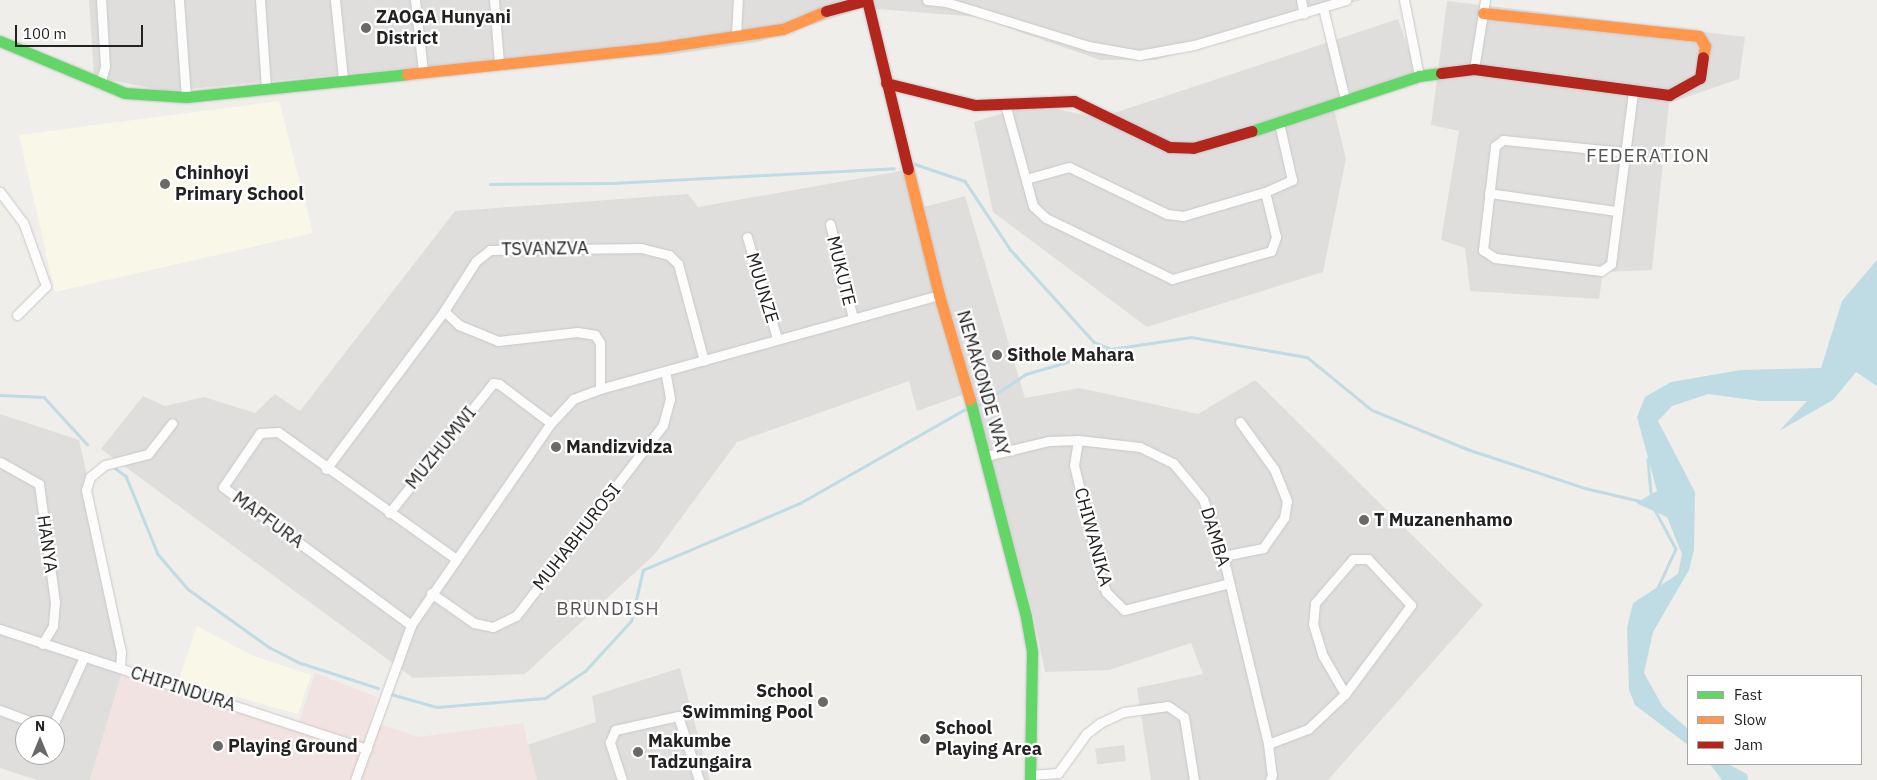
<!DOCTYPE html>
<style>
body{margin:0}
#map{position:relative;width:1877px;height:780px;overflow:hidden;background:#f0eeeb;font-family:"IBM Plex Sans",sans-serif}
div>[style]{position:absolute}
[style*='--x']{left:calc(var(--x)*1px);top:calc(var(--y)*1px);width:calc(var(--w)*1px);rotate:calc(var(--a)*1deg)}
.residential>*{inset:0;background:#dfdedc;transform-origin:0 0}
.commercial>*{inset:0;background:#f1e3e1}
.education>*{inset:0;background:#f8f7e8}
.water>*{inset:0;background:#bfdbe3}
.stream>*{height:2.5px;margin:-1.25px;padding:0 1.25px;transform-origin:1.25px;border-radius:1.25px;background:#bfdbe3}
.roads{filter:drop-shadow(0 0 1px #c9c8c7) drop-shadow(0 0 1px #c9c8c7)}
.street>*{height:9px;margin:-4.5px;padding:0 4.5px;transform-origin:4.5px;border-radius:4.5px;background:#fdfcfc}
.fast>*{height:11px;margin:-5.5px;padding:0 5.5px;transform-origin:5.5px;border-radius:5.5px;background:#63d668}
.slow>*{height:11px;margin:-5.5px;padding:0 5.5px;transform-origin:5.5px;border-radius:5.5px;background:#ff974d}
.jam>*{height:11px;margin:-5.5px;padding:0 5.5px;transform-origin:5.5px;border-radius:5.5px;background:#b3261e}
.dots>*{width:14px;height:14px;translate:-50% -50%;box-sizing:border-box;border:2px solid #fff;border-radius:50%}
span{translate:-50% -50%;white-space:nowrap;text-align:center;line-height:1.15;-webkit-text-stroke:4.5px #fff;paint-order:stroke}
.poi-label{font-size:18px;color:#222;font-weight:700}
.left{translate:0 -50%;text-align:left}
.right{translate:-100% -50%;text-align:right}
.street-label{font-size:18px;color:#222}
.neighbourhood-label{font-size:19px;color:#555;letter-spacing:1px}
.legend{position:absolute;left:1687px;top:675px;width:175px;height:90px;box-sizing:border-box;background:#fff;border:1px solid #a7a7a7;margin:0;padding:6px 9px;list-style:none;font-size:15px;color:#222}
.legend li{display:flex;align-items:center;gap:10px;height:25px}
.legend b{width:25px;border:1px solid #a7a7a7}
.north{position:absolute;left:15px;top:715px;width:50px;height:50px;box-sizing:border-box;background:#fff;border:1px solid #a7a7a7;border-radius:50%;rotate:0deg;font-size:14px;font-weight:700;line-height:20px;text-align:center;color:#222}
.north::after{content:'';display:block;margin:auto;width:18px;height:22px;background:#6a6968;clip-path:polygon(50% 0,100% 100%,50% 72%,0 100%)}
.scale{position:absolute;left:15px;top:25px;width:128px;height:22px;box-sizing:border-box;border:2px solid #222;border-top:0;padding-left:6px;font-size:15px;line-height:18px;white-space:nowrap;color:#222;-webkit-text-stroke:4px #fff;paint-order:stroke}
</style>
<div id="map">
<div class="residential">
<i style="clip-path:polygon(89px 0,1362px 0,1298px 16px,1156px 60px,1100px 60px,978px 17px,864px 8px,758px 42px,669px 55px,411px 68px,167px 91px,94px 77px)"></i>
<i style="clip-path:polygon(1447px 1px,1745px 37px,1739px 79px,1669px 103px,1652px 270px,1603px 272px,1599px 299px,1470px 291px,1465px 248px,1441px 240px,1459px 131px,1431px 125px)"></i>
<i style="clip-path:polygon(1398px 19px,1417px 73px,1332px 101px,1346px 159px,1323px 272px,1147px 327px,993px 212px,974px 122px,1033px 104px,1099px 118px)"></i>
<i style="clip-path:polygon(912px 169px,924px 207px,965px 196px,1025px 398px,1080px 388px,1198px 414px,1255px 380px,1483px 605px,1328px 780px,1151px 780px,1137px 688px,1203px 674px,1191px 643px,1109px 670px,1045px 672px,1034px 618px,973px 391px,917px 411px,909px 381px,737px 442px,654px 555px,525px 674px,413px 678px,101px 449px,143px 396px,165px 406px,204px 397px,255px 413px,275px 394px,300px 411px,455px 211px,688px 194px,698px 207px)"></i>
<i style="clip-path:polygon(evenodd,0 414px,79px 440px,127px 656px,90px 780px,37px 780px,0 768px,0 414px,25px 725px,55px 725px,55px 755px,25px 755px,25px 725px)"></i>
<i style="clip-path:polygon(680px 668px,710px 780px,537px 780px,527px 745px,596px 722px,592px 696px)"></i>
<i style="left:1124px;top:745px;width:16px;height:29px;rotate:83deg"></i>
</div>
<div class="commercial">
<i style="clip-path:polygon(124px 667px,299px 722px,315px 673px,377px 697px,370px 721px,419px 737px,523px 723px,537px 780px,90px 780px)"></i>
</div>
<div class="education">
<i style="clip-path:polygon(279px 101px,313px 233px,55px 292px,19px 135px)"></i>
<i style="clip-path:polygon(197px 626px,251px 655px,311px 675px,298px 714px,179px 680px)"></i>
</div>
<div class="water">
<i style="clip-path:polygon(1877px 260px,1877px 386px,1856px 372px,1833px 400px,1779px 431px,1807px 401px,1760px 401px,1708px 394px,1672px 406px,1658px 421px,1695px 492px,1694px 550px,1689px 570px,1653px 632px,1644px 673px,1663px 707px,1688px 729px,1688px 745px,1635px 705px,1629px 690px,1627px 628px,1633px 603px,1678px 574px,1682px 554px,1667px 517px,1636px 503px,1657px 491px,1637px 417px,1645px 397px,1671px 382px,1741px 370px,1821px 368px,1842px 301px)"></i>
<i style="clip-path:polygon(1710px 764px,1728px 764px,1747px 774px,1748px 780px,1722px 780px)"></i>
</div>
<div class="stream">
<i style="--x:915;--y:164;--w:53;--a:18.8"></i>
<i style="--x:965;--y:181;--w:82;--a:56.5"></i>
<i style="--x:1010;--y:249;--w:125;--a:47.9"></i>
<i style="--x:1094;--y:342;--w:18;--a:22"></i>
<i style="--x:490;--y:184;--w:122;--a:-0.5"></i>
<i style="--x:612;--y:183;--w:282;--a:-3"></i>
<i style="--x:0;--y:395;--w:44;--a:2.6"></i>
<i style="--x:44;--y:397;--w:64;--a:47.5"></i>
<i style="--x:979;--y:405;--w:56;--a:-33.4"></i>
<i style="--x:1026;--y:374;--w:89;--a:-16.4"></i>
<i style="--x:1111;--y:349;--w:81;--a:-8.5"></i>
<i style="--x:1191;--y:337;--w:118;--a:9.8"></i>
<i style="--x:1307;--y:357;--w:84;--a:39.2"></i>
<i style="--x:1372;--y:410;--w:103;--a:22.3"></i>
<i style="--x:1467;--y:449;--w:124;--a:18.3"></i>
<i style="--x:1585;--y:488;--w:57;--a:13.3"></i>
<i style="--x:1648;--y:459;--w:37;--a:85"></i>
<i style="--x:115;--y:468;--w:14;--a:36"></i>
<i style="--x:126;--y:476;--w:84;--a:67.7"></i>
<i style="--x:158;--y:554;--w:46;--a:49.4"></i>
<i style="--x:188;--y:589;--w:100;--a:35.6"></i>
<i style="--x:269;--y:647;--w:36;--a:27"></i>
<i style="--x:301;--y:663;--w:81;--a:18"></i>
<i style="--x:1655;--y:510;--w:44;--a:61.7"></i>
<i style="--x:1676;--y:549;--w:43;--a:114.8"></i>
<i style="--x:391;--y:694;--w:48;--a:15.8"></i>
<i style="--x:437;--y:707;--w:108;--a:-4.8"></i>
<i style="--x:545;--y:698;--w:48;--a:-34"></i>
<i style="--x:585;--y:671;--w:68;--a:-47.4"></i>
<i style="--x:631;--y:621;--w:52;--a:-76.8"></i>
<i style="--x:643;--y:570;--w:171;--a:-23.1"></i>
<i style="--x:800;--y:503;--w:189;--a:-29.6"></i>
</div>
<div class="roads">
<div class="street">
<i style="--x:179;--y:0;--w:97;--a:85.9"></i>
<i style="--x:260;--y:0;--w:88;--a:86.1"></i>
<i style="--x:335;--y:0;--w:79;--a:84.2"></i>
<i style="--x:415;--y:0;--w:71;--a:83.6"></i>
<i style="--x:494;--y:0;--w:64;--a:85.5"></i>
<i style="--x:927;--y:0;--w:19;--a:6"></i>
<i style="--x:946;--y:2;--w:149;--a:17.2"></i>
<i style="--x:1088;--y:46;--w:52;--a:10"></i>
<i style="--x:1139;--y:55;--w:56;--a:-10.3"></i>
<i style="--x:1194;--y:45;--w:159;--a:-16.5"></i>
<i style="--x:1301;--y:0;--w:14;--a:78"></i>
<i style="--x:1404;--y:0;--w:77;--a:78.8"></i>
<i style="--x:1323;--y:8;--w:94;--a:76.4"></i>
<i style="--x:736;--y:35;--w:35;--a:-87"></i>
<i style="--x:1474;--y:69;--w:70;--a:-80.9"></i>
<i style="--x:100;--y:84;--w:18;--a:-74"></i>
<i style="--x:105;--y:67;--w:67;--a:-93.4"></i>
<i style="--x:1005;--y:104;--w:106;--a:74.6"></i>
<i style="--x:1033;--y:206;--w:18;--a:43"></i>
<i style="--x:1046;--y:218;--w:140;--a:25.8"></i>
<i style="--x:1172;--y:279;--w:103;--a:-15.8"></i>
<i style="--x:1271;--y:251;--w:15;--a:-70"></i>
<i style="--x:1276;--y:237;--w:46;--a:-103.7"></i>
<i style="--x:1624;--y:152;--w:122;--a:-174.3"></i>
<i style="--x:1503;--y:140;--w:10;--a:143"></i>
<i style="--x:1495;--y:146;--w:105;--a:96.6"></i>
<i style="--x:1483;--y:250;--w:14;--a:34"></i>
<i style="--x:1495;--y:258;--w:107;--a:7"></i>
<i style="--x:1601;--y:271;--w:12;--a:-35"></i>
<i style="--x:1611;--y:264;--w:173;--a:-82.7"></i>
<i style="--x:1026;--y:179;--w:45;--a:-15.6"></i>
<i style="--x:1069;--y:167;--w:109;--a:25.6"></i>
<i style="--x:1167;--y:214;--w:16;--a:7"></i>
<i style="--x:1183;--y:216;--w:85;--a:-16.3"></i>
<i style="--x:1265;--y:192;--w:30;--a:-24"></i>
<i style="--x:1292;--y:180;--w:58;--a:-102.8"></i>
<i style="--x:0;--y:192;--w:38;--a:53"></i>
<i style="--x:23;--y:222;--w:68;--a:70.2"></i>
<i style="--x:46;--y:286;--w:41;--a:135"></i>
<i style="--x:1489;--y:193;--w:128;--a:8.1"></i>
<i style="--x:830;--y:224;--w:97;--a:76.3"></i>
<i style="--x:747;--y:237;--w:105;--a:73.5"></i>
<i style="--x:444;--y:311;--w:21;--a:43"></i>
<i style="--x:459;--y:325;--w:42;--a:22.3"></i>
<i style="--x:498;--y:341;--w:80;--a:-6.5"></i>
<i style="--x:577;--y:332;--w:18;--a:9"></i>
<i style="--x:595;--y:335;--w:9;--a:58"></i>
<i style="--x:600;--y:343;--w:46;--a:90"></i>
<i style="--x:1078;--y:440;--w:25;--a:99"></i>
<i style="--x:1074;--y:465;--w:116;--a:76.6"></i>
<i style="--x:1101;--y:578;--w:15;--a:70"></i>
<i style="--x:1106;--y:592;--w:25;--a:45"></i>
<i style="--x:1124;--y:610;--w:108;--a:-14.4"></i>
<i style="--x:986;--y:456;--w:65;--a:-13.4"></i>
<i style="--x:1049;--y:441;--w:29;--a:-2"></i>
<i style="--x:1078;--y:440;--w:62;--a:6.4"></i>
<i style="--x:1140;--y:447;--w:37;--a:26"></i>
<i style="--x:1173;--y:463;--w:47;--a:50.2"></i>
<i style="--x:1203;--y:499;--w:60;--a:70.7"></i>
<i style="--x:1223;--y:556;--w:193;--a:76.5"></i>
<i style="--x:1268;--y:744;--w:31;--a:83"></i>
<i style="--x:1272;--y:775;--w:5;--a:112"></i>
<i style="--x:0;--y:462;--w:45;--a:29.4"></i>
<i style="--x:39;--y:484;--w:119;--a:82.3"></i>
<i style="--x:55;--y:602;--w:24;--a:95"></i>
<i style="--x:53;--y:626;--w:21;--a:121"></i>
<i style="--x:326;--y:469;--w:197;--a:-53.2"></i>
<i style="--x:444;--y:311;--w:59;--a:-57.4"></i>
<i style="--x:476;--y:261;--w:18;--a:-38"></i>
<i style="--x:490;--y:250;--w:151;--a:-0.8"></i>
<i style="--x:641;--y:248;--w:29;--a:14"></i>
<i style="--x:669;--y:255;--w:13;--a:45"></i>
<i style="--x:678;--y:264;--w:100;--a:75"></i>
<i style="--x:389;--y:513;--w:166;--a:-51.3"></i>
<i style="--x:493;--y:383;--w:6;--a:9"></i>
<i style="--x:499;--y:384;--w:65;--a:36.9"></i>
<i style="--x:1223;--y:556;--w:41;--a:-11.3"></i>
<i style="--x:1263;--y:548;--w:37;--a:-55"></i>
<i style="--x:1284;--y:518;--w:17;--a:-80"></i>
<i style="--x:1287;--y:501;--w:35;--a:-112"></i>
<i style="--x:1274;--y:469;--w:58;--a:-125.9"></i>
<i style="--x:431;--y:593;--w:52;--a:34.9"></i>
<i style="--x:474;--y:623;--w:19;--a:12"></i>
<i style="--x:493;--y:627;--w:25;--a:-26"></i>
<i style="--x:516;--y:616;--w:241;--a:-52.4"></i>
<i style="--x:663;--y:425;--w:28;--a:-75"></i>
<i style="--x:670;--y:398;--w:27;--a:-100"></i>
<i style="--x:411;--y:625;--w:233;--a:-143.7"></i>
<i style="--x:223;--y:487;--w:65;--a:-55.6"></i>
<i style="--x:260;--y:433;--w:18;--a:-3"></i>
<i style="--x:278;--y:432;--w:219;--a:35.5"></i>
<i style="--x:0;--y:629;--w:386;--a:18.1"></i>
<i style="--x:120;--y:668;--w:16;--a:-86"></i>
<i style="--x:121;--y:652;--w:166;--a:-102.2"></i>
<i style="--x:86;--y:490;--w:14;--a:-73"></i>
<i style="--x:90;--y:477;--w:19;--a:-39"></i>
<i style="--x:105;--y:465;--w:44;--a:-14.3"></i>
<i style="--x:148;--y:454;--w:39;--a:-52"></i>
<i style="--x:0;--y:710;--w:43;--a:20.6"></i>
<i style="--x:53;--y:725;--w:75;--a:-65.5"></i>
<i style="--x:1268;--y:744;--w:43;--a:-20.6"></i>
<i style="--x:1308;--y:729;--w:51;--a:-43.4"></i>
<i style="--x:1345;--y:694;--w:111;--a:-53.4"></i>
<i style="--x:1411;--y:605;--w:63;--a:-133.1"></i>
<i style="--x:1368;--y:559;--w:15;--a:180"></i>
<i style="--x:1353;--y:559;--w:58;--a:130.8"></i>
<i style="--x:1315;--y:603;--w:21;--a:95"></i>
<i style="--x:1313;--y:624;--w:34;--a:73"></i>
<i style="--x:1323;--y:656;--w:44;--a:59.9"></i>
<i style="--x:1029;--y:775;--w:29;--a:-4"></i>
<i style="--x:1058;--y:773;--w:48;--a:-54.3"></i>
<i style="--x:1086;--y:734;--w:18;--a:-38"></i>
<i style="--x:1100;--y:723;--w:26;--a:-25"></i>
<i style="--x:1124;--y:712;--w:44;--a:-7.8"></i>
<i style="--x:1168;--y:706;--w:19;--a:35"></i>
<i style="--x:1184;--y:717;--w:64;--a:81"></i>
<i style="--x:355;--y:780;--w:165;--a:-70.1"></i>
<i style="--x:411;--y:625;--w:246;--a:-55.3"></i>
<i style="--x:551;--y:423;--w:33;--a:-47"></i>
<i style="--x:573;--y:399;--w:29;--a:-20"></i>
<i style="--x:600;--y:389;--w:352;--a:-15.5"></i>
<i style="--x:622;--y:780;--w:40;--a:-108"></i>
<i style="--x:610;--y:742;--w:13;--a:-67"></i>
<i style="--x:615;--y:730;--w:65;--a:-12.5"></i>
<i style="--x:678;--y:716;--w:67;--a:71.8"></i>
</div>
<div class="fast">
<i style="--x:0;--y:41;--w:135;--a:22.6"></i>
<i style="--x:125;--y:93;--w:61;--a:3.8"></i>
<i style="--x:186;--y:97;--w:222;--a:-5.9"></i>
<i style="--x:1252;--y:131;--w:176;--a:-18.2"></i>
<i style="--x:1419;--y:76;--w:22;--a:-8"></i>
<i style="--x:970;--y:400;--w:224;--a:75.5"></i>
<i style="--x:1026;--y:617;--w:36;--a:80"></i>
<i style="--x:1032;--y:652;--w:128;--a:90.9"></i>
</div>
<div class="slow">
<i style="--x:1483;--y:13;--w:217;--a:6.1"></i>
<i style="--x:1699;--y:36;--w:12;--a:59"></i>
<i style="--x:1705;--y:46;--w:11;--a:100"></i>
<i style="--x:407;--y:74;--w:256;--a:-6"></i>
<i style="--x:662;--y:47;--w:122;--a:-8.5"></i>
<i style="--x:783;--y:29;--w:47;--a:-22.7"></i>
<i style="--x:908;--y:169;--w:130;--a:76.2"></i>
<i style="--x:939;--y:295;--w:109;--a:73.6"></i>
</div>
<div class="jam">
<i style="--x:826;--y:11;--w:42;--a:-15"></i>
<i style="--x:867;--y:0;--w:174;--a:76.4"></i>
<i style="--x:1441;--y:73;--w:33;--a:-7"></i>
<i style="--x:1474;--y:69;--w:197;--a:7.6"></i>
<i style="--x:1669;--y:95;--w:35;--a:-29"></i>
<i style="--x:1700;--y:78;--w:21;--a:-82"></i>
<i style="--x:886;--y:83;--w:92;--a:13.9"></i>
<i style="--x:975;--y:105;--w:99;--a:-2.3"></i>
<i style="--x:1074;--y:101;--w:106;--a:25.8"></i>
<i style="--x:1169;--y:147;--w:24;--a:2"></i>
<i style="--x:1193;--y:148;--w:61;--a:-16.1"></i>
</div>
</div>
<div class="dots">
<i style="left:366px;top:28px;background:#6a6968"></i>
<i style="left:165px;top:184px;background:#6a6968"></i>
<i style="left:997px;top:355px;background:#6a6968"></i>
<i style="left:556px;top:447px;background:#6a6968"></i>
<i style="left:1364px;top:520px;background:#6a6968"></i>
<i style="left:823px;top:702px;background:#6a6968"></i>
<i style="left:925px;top:739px;background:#6a6968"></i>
<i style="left:218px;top:746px;background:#6a6968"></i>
<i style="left:638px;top:752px;background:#6a6968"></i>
</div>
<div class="poi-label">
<span class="left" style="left:376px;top:28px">ZAOGA Hunyani<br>District</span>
<span class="left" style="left:175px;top:184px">Chinhoyi<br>Primary School</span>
<span class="left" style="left:1007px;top:355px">Sithole Mahara</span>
<span class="left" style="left:566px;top:447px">Mandizvidza</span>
<span class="left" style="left:1374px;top:520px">T Muzanenhamo</span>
<span class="right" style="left:813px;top:702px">School<br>Swimming Pool</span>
<span class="left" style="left:935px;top:739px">School<br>Playing Area</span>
<span class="left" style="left:648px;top:752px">Makumbe<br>Tadzungaira</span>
<span class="left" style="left:228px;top:746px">Playing Ground</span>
</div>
<div class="street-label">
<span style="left:545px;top:249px;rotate:-1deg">TSVANZVA</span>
<span style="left:841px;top:271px;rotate:76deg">MUKUTE</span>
<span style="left:762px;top:288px;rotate:73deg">MUUNZE</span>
<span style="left:983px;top:383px;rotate:74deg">NEMAKONDE WAY</span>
<span style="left:441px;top:448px;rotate:-51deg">MUZHUMWI</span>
<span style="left:268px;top:520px;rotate:36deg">MAPFURA</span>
<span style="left:577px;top:537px;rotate:-52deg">MUHABHUROSI</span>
<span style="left:1093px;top:537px;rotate:75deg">CHIWANIKA</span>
<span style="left:1215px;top:537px;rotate:73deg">DAMBA</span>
<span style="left:47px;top:544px;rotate:82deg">HANYA</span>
<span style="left:183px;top:689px;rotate:18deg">CHIPINDURA</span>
</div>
<div class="neighbourhood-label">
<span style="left:1648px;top:156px">FEDERATION</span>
<span style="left:608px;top:609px">BRUNDISH</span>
</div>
<ul class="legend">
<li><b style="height:6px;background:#63d668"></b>Fast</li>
<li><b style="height:6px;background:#ff974d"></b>Slow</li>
<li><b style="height:6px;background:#b3261e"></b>Jam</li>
</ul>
<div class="north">N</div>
<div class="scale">100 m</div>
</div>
